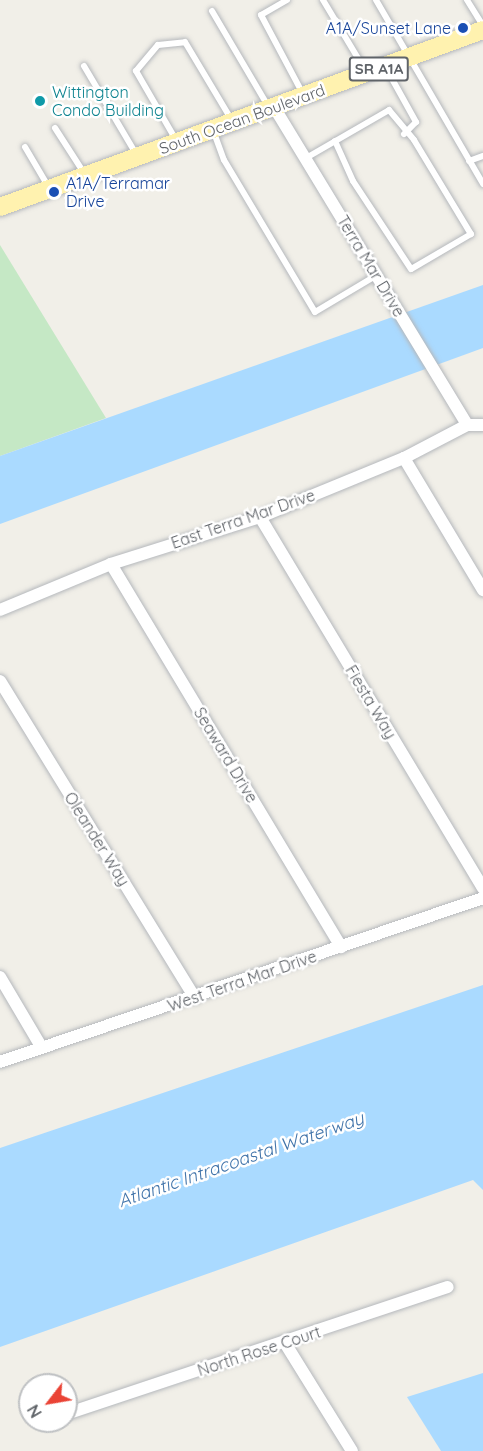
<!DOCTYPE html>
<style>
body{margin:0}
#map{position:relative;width:483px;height:1451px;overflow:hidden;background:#f1efe8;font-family:Quicksand,sans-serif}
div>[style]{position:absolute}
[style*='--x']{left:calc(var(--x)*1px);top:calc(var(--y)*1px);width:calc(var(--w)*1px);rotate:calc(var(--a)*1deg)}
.green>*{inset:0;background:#c5e8c5}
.water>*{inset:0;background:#aadaff}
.roads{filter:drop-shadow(0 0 2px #b5b8bc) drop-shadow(0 0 2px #b5b8bc)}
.service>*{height:6px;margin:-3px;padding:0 3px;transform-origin:3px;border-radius:3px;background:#fff}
.minor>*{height:12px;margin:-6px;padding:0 6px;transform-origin:6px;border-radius:6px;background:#fff}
.primary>*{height:18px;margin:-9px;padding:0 9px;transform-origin:9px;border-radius:9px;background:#fff2af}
.dots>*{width:16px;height:16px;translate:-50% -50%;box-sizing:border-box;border:3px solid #fff;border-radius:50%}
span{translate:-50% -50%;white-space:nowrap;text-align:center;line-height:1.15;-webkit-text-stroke:5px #fff;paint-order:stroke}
.shield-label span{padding:2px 4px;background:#fff;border:2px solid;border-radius:4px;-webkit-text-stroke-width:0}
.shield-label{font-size:15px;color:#5f6368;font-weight:700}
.transit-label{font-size:16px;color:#164399}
.right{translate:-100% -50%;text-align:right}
.left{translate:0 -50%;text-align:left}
.culture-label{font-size:16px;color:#0d838f}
.street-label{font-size:16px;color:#5f6368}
.water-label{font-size:18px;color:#4174aa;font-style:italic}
.north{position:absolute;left:18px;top:1373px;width:60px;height:60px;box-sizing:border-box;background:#fff;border:2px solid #bfc1c3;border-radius:50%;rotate:239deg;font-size:16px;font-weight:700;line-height:24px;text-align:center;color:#5f6368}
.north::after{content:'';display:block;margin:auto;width:21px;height:27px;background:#ea4335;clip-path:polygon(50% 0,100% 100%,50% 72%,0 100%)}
</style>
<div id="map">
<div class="green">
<i style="clip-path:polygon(0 245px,106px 418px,0 456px)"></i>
</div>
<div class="water">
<i style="clip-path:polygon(483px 285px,483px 348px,0 524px,0 456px)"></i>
<i style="clip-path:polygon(483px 985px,483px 1190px,473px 1180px,0 1347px,0 1148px)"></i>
<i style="clip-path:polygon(483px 1373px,483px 1451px,441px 1451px,407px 1397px)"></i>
</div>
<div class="roads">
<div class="service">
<i style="--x:287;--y:0;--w:30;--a:150"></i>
<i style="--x:261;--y:15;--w:89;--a:62"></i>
<i style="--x:323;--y:0;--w:82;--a:59"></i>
<i style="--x:376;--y:0;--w:213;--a:59.8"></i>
<i style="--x:467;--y:0;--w:31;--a:58"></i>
<i style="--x:212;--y:11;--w:110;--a:59.5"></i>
<i style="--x:84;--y:66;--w:102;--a:59.4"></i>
<i style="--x:386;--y:68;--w:62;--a:60.9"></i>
<i style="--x:416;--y:122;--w:17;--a:135"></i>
<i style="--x:55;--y:128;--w:54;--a:57.2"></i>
<i style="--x:213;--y:130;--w:32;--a:70"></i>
<i style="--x:224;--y:160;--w:177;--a:59.1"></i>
<i style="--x:315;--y:312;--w:72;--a:-30.8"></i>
<i style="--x:176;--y:140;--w:80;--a:-120.1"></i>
<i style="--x:136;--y:71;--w:34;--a:-50"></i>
<i style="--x:158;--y:45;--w:27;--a:-6"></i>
<i style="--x:185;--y:42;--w:90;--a:59.1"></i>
<i style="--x:25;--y:147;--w:45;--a:59.5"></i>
<i style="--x:306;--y:158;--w:96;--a:-30"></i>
<i style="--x:389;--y:110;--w:39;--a:50"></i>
<i style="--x:414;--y:140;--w:110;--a:58.8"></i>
<i style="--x:471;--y:234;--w:69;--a:149.7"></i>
<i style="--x:411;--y:269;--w:105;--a:-123.4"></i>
<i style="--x:353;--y:181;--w:44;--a:-114.2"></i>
<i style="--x:469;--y:161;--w:15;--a:-20"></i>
</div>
<div class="minor">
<i style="--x:274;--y:107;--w:372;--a:58.7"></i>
<i style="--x:404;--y:458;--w:154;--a:59.1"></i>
<i style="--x:260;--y:517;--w:433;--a:59"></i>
<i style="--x:111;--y:564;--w:447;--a:59"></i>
<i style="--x:0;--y:610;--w:120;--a:-22.5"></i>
<i style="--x:111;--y:564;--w:156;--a:-17.5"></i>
<i style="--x:260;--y:517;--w:156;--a:-22.3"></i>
<i style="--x:404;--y:458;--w:71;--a:-27.6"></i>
<i style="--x:467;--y:425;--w:16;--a:0"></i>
<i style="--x:0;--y:681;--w:372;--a:58.4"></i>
<i style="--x:0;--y:977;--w:82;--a:59.4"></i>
<i style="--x:0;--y:1062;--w:510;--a:-18.75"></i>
<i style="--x:285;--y:1343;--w:127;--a:58.2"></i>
<i style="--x:69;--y:1413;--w:399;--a:-18.4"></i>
</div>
<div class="primary">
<i style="--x:0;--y:207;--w:514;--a:-20.13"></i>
</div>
</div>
<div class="dots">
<i style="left:463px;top:28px;background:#1a4fb4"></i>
<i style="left:40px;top:101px;background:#0f9aa8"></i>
<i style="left:54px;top:192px;background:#1a4fb4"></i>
</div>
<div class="shield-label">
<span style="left:379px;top:69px">SR A1A</span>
</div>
<div class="transit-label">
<span class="right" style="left:451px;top:28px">A1A/Sunset Lane</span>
<span class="left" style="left:66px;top:192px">A1A/Terramar<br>Drive</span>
</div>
<div class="culture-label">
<span class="left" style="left:52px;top:101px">Wittington<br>Condo Building</span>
</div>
<div class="street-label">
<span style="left:242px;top:119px;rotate:-20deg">South Ocean Boulevard</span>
<span style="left:371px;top:266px;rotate:59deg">Terra Mar Drive</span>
<span style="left:243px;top:519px;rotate:-19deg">East Terra Mar Drive</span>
<span style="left:371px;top:702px;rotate:59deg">Fiesta Way</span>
<span style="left:226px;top:755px;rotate:59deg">Seaward Drive</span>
<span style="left:97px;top:839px;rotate:58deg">Oleander Way</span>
<span style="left:242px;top:981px;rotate:-19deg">West Terra Mar Drive</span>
<span style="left:259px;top:1351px;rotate:-18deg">North Rose Court</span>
</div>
<div class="water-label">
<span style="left:241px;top:1160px;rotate:-19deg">Atlantic Intracoastal Waterway</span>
</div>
<div class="north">N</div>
</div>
